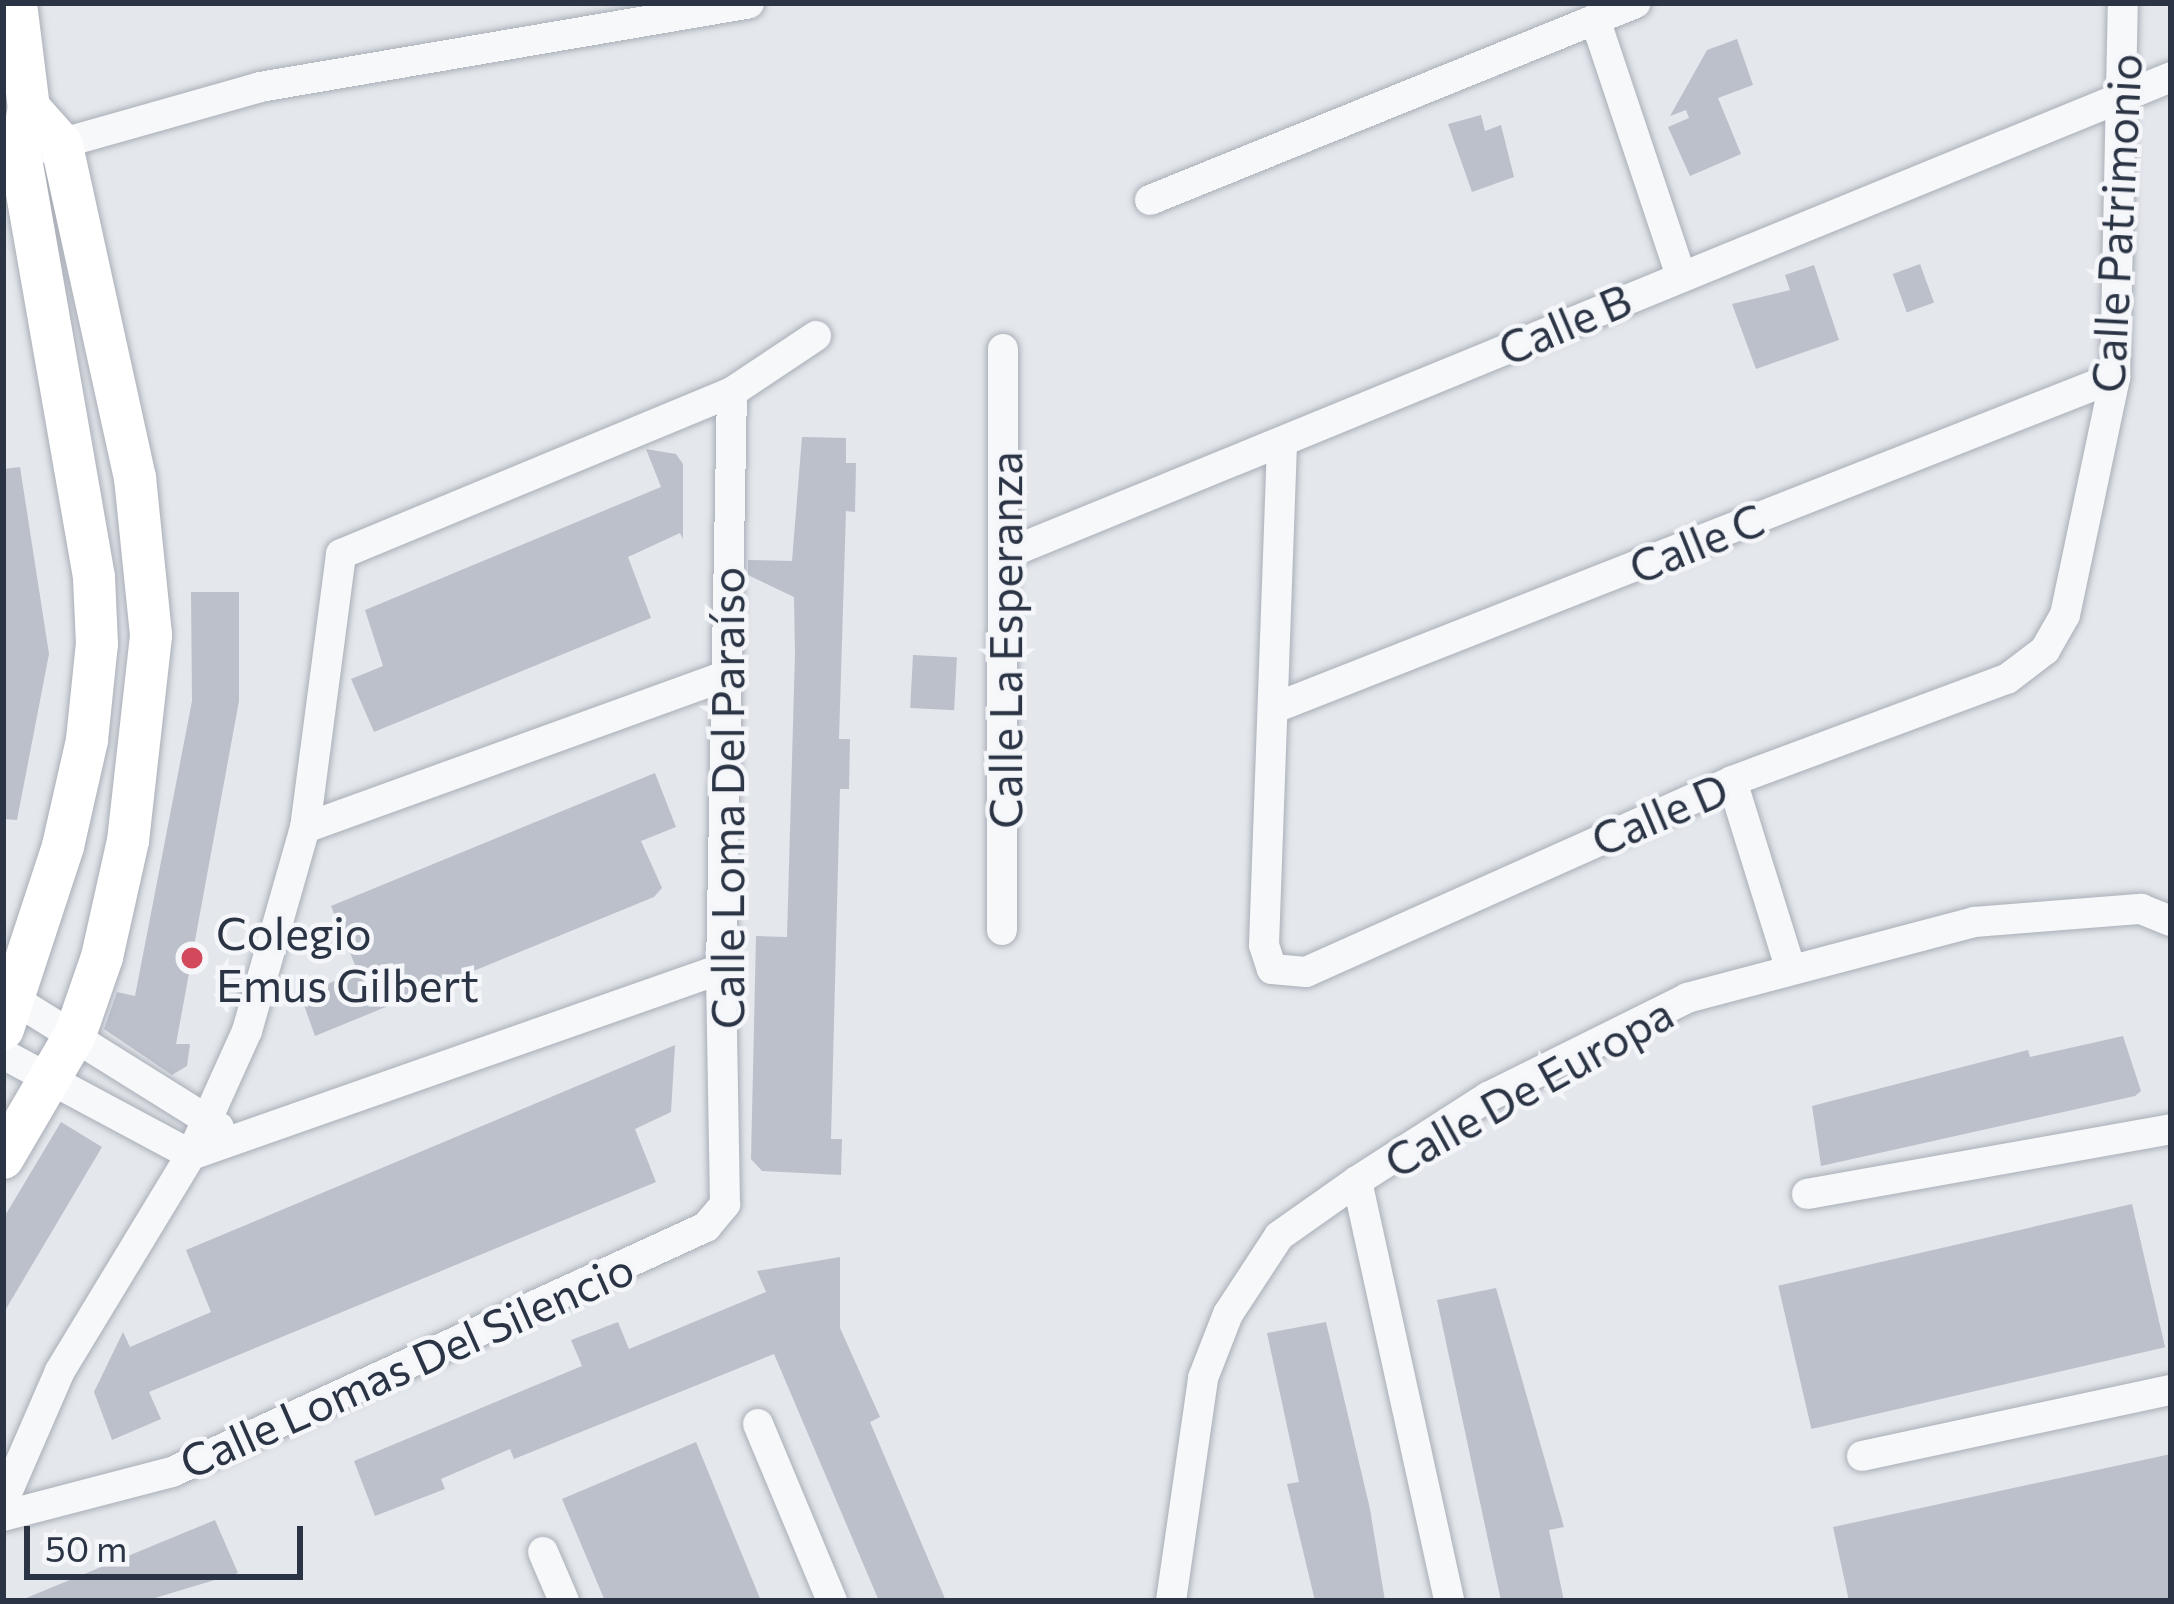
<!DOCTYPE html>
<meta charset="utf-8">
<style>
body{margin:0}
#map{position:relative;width:2174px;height:1604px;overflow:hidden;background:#e4e7ec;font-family:Commissioner,sans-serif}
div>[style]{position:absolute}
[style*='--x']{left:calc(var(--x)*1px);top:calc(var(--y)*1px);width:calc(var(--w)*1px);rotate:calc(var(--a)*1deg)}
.building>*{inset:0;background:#bbc0ca;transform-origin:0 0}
.roads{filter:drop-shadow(0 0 3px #a9aeb7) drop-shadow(0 0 3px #a9aeb7)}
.street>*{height:30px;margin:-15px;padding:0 15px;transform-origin:15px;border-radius:15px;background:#f7f8fa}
.secondary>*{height:42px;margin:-21px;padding:0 21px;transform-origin:21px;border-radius:21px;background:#fff}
.dots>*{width:33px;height:33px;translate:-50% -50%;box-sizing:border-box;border:6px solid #f4f6f9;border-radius:50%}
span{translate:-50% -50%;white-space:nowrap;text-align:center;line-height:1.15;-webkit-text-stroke:9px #f4f6f9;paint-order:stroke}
.street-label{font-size:45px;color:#2b3445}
.poi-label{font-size:45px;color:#2b3445}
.left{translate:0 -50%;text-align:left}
.frame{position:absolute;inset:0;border:6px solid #2b3445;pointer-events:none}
.scale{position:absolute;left:24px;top:1526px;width:279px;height:54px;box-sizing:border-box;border:6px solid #2b3445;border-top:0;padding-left:15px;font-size:36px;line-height:42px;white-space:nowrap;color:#2b3445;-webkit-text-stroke:9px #f4f6f9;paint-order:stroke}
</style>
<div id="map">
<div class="building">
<i style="clip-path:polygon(1737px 39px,1753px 85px,1718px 98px,1741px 154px,1690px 176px,1668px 127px,1689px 118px,1686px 110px,1670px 116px,1707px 50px)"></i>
<i style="clip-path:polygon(1481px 115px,1485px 131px,1501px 125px,1514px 177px,1472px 192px,1448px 124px)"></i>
<i style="left:1920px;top:264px;width:41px;height:29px;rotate:70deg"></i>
<i style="clip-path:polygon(1814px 265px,1839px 340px,1756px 369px,1732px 304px,1790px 290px,1785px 275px)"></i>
<i style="clip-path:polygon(802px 437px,846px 438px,846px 463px,856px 463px,855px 512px,846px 511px,839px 739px,850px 739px,849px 789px,840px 789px,831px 1139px,842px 1139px,841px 1175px,762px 1171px,751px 1159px,756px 936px,787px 937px,795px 653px,794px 597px,748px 575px,748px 560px,792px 561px)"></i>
<i style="clip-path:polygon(646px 449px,676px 454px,683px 464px,683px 539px,680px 533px,628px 557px,651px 618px,374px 732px,351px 679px,383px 666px,365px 610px,661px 487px)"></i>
<i style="clip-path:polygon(20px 467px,49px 654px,17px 820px,3px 819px,3px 469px)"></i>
<i style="clip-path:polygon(191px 592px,239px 592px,239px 701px,176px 1044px,190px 1044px,187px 1066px,172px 1075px,104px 1029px,117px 992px,135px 996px,192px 701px)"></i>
<i style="left:913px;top:655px;width:44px;height:53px;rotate:3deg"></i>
<i style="clip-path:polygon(655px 773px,676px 827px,641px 841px,662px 888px,654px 897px,315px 1036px,301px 997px,357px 970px,331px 906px)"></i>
<i style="clip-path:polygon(2123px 1036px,2141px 1091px,2135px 1096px,1821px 1166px,1812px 1106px,2028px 1050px,2030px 1057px)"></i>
<i style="clip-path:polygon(675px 1045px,671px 1112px,635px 1129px,656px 1182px,149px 1392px,161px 1419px,112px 1440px,94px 1392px,123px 1332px,130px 1347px,211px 1312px,186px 1250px)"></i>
<i style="clip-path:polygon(61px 1122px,102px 1147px,3px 1314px,3px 1219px)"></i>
<i style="left:2132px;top:1204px;width:147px;height:363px;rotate:77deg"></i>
<i style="clip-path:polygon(840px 1257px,840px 1328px,880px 1417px,870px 1422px,946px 1601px,879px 1601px,774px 1354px,514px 1459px,510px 1449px,441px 1479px,445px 1489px,375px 1516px,354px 1461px,582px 1366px,571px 1340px,618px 1322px,629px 1349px,766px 1292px,757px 1271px)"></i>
<i style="clip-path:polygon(1496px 1288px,1564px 1527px,1549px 1530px,1564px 1601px,1501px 1601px,1437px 1300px)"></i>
<i style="clip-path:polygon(1326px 1322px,1370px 1509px,1385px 1601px,1315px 1601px,1287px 1484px,1299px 1482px,1267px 1333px)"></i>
<i style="clip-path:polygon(696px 1442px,761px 1601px,605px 1601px,562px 1499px)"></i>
<i style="clip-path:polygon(2171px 1454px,2171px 1601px,1849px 1601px,1833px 1527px)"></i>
<i style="clip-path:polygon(215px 1520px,238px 1573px,145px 1601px,19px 1601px)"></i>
</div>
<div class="roads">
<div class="street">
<i style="--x:1595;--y:19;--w:268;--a:71.5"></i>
<i style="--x:45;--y:148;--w:223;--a:-15.8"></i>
<i style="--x:260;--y:87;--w:496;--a:-9.7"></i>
<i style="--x:1150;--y:200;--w:524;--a:-22.07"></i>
<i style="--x:1282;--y:444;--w:501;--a:92.06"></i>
<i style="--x:1264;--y:945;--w:25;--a:72"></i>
<i style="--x:1272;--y:969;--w:34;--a:5"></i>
<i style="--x:1306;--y:972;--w:467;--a:-24.1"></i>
<i style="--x:1732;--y:781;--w:293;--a:-20.4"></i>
<i style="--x:2007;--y:679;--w:48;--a:-37.3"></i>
<i style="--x:2045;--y:650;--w:40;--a:-60.3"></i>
<i style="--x:2065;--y:615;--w:243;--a:-78.1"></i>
<i style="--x:2115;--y:377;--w:374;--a:-88.8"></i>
<i style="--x:1004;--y:555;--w:1261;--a:-22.27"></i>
<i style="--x:1277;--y:707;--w:901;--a:-21.49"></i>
<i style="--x:1732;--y:781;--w:195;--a:72.7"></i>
<i style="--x:305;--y:828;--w:446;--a:-19.9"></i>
<i style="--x:1002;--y:930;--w:581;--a:-89.9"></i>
<i style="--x:3;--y:1000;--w:14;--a:4"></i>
<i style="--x:17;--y:1001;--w:238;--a:32"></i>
<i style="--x:3;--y:1054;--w:213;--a:28.2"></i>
<i style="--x:191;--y:1155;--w:562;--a:-19.34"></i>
<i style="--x:1357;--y:1181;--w:430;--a:77.6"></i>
<i style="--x:1807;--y:1194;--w:370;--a:-10.1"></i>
<i style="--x:758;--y:1424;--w:192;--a:67.3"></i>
<i style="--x:1862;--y:1456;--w:316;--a:-12.1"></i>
<i style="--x:3;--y:1502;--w:143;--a:-66.5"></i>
<i style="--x:60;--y:1371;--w:253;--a:-58.8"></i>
<i style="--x:191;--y:1155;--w:136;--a:-65.7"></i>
<i style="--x:247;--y:1031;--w:211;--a:-74.1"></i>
<i style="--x:305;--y:828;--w:276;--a:-82.5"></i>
<i style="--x:341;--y:554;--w:423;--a:-22.5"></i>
<i style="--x:732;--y:392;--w:101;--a:-33.7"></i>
<i style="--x:3;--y:1516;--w:175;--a:-14.6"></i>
<i style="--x:172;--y:1472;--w:588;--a:-24.65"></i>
<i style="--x:706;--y:1227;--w:30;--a:-50"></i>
<i style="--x:725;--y:1204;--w:235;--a:-91"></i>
<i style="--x:721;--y:969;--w:577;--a:-88.91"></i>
<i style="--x:543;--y:1552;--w:53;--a:66.8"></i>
<i style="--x:1171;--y:1601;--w:225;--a:-81.8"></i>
<i style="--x:1203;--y:1378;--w:69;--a:-68.7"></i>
<i style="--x:1228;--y:1314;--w:93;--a:-56.8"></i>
<i style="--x:1279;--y:1236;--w:95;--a:-35.2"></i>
<i style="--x:1357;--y:1181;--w:156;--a:-32.7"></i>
<i style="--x:1488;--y:1097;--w:222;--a:-26.4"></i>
<i style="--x:1687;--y:998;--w:297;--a:-14.8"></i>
<i style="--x:1974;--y:922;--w:168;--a:-4.5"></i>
<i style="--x:2141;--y:909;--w:32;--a:22"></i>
</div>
<div class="secondary">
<i style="--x:3;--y:1029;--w:193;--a:-71.8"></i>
<i style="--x:63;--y:846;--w:109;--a:-77.2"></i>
<i style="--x:87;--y:740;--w:97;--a:-84.1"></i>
<i style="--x:97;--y:644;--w:67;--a:-92.6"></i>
<i style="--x:94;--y:577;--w:429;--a:-99.9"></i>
<i style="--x:20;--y:154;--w:47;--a:-78.9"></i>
<i style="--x:29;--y:108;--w:106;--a:-97.1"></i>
<i style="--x:3;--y:1158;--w:143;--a:-59.7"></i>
<i style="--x:75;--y:1035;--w:83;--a:-70.9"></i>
<i style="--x:102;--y:957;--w:119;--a:-77.4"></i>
<i style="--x:128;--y:841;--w:207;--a:-83.6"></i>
<i style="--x:151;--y:635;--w:158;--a:-95.8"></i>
<i style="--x:135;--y:478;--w:341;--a:-102.4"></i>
<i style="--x:62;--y:145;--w:50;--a:-131.7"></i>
</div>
</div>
<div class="dots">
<i style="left:192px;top:958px;background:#d1495b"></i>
</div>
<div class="street-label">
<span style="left:2115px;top:223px;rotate:-87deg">Calle Patrimonio</span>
<span style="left:1564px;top:323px;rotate:-23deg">Calle B</span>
<span style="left:1696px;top:542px;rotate:-22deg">Calle C</span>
<span style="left:1004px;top:640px;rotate:-90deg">Calle La Esperanza</span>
<span style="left:726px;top:798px;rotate:-90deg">Calle Loma Del Paraíso</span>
<span style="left:1659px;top:813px;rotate:-23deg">Calle D</span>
<span style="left:1528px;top:1086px;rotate:-29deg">Calle De Europa</span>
<span style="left:406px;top:1364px;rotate:-24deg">Calle Lomas Del Silencio</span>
</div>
<div class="poi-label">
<span class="left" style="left:216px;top:958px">Colegio<br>Emus Gilbert</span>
</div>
<div class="frame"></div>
<div class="scale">50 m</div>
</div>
